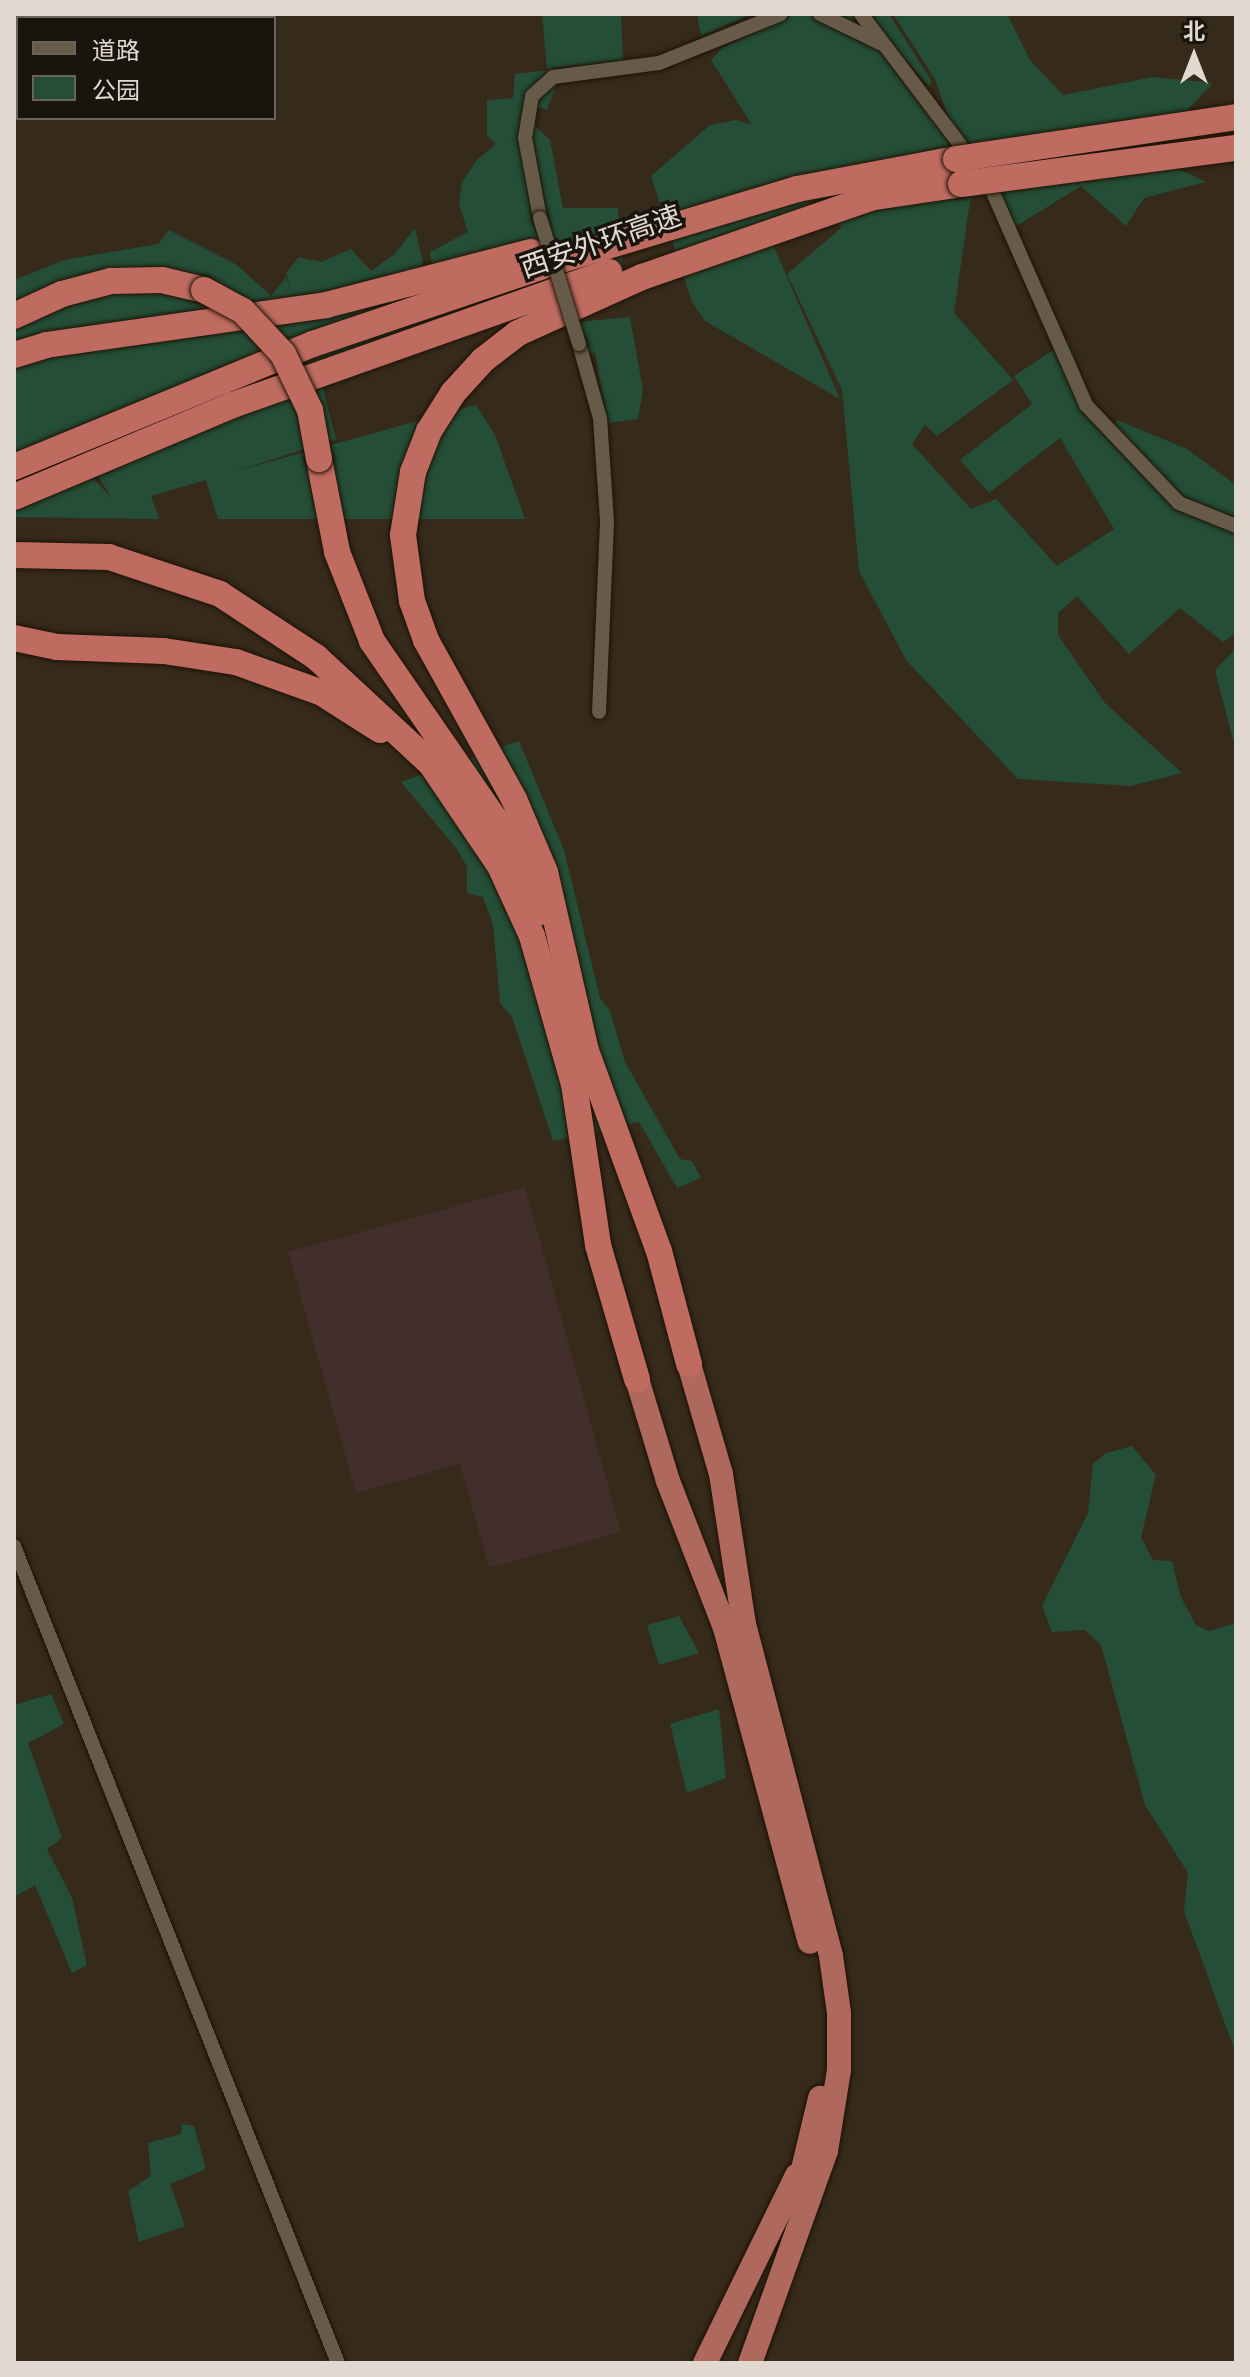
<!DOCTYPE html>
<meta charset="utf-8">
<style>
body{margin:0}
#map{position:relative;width:1250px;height:2377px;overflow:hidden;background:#362a1b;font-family:Karla,"Noto Sans SC",sans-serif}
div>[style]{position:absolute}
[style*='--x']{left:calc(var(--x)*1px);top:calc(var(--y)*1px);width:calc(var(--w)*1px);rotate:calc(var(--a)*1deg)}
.commercial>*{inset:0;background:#422e2b}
.green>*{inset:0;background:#244e37}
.roads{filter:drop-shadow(0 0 2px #1d1305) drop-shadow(0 0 2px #1d1305)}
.minor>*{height:14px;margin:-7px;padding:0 7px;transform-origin:7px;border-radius:7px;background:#675a49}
.trunk>*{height:24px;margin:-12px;padding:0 12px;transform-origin:12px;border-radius:12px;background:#ae685c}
.motorway>*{height:26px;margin:-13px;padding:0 13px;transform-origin:13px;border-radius:13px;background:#bf6b60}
.bridges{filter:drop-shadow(0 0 2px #1d1305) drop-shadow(0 0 2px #1d1305)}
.minor-bridge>*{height:14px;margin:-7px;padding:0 7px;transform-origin:7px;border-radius:7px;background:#675a49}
.motorway-bridge>*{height:26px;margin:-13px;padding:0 13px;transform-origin:13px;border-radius:13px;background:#bf6b60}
span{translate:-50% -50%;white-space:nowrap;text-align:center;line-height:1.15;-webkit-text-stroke:7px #19140d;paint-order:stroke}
.street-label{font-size:28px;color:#e1d9d0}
.frame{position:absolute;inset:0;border:16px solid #e1d9d0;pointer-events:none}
.legend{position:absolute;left:16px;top:16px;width:260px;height:104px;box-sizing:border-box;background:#19140d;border:2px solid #69635b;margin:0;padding:10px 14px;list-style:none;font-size:24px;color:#e1d9d0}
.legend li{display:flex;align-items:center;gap:16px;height:40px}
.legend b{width:40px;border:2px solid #69635b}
.north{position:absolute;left:1154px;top:16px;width:80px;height:80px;-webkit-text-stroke:6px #19140d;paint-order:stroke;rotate:0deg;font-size:22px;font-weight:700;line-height:32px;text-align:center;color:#e1d9d0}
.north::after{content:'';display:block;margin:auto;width:28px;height:36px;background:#e1d9d0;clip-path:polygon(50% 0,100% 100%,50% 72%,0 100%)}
</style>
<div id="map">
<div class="commercial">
<i style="clip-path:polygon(525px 1187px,621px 1532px,489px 1568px,460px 1464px,356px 1493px,288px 1252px)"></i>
</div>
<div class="green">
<i style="clip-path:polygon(542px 14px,621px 14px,623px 61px,550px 68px,560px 75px,547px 110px,537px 107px,536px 127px,550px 140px,563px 208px,618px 208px,625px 291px,570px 294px,566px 258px,433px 273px,430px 252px,468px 232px,459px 204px,462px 182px,477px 160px,496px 144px,487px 136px,487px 100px,513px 98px,515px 74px,547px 70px)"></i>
<i style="clip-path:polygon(697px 14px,750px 14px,701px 36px)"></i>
<i style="clip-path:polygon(794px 14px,814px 14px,875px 37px,949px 119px,935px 79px,893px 14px,1007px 14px,1030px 60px,1063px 95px,1153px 77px,1213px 83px,1157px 142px,1161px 161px,1206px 182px,1144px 198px,1126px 226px,1081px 186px,1013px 228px,999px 188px,987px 178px,970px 201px,954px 313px,1013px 380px,937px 436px,925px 425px,912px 444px,971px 509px,996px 499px,1057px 566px,1114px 529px,1060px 438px,989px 493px,960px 460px,1032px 404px,1014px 376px,1068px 340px,1100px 425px,1113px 442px,1117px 420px,1187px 449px,1236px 485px,1236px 633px,1223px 642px,1180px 608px,1129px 654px,1077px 596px,1058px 613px,1058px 635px,1105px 703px,1182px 773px,1131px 786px,1018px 779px,906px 660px,859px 571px,842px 390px,787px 274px,841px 228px,820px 193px,771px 240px,840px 399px,705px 321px,692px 302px,651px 176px,710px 125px,736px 120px,752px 125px,711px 60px,722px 48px)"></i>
<i style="clip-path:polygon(830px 14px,889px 14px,931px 80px,930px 87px,879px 30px)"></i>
<i style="clip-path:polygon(415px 228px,438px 330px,316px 362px,336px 439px,236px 471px,476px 405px,495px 435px,525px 519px,218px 519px,206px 480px,151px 496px,159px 519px,14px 517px,14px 505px,92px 478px,112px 498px,94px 470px,14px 497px,14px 280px,64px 260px,158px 244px,169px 230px,237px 265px,271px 296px,286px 277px,291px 290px,286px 273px,299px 257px,321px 262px,351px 249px,371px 271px,395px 254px)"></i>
<i style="clip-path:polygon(630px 317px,643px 390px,638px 419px,608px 423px,595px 353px,580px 352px,586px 335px,575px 335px,576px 322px)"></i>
<i style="clip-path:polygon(1236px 648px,1236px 751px,1215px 670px)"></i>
<i style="clip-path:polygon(519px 741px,564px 850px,600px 998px,610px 1011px,625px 1062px,680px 1159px,692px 1161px,701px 1178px,677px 1188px,639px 1122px,553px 1141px,512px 1017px,500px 1003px,493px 924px,483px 897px,467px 893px,467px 867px,457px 849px,401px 782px)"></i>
<i style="clip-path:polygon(1132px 1446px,1156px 1475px,1141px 1537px,1153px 1560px,1172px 1561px,1181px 1597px,1196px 1625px,1209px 1631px,1236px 1623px,1236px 2054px,1184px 1911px,1188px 1873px,1145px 1805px,1101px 1645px,1085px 1630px,1052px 1632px,1042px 1606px,1088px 1513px,1093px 1464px,1106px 1453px)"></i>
<i style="clip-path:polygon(679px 1616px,699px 1653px,659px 1665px,647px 1625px)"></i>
<i style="clip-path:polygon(51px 1694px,64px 1724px,28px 1743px,62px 1838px,47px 1849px,72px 1898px,87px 1965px,72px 1973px,35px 1885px,14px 1897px,14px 1705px)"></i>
<i style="clip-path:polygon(719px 1709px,726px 1778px,687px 1793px,670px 1724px)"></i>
<i style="clip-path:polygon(182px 2124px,194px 2126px,206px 2169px,170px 2184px,185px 2226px,139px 2242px,128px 2191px,151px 2176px,148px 2143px,181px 2134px)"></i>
</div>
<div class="roads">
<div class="minor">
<i style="--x:820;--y:14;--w:67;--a:25.8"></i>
<i style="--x:861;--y:14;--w:182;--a:52.8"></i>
<i style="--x:987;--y:179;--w:247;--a:66.3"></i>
<i style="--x:1086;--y:405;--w:135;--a:46.5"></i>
<i style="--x:1179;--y:503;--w:61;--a:22"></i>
<i style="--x:540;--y:218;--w:81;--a:-100.6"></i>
<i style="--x:525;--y:138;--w:43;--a:-80.5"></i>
<i style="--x:532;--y:96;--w:28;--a:-42"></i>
<i style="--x:553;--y:77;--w:107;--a:-7.5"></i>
<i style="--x:659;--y:63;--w:131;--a:-21.9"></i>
<i style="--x:579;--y:344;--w:77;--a:74.2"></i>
<i style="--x:600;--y:418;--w:104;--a:86.1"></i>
<i style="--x:607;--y:522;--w:190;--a:92.4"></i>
<i style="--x:14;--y:1546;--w:879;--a:68.37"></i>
</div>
<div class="trunk">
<i style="--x:689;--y:1364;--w:115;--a:73.8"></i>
<i style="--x:721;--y:1474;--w:152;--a:81.3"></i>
<i style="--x:744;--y:1624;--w:343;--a:75.3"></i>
<i style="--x:831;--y:1956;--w:58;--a:82"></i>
<i style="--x:839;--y:2013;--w:57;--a:90"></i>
<i style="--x:839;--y:2070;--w:82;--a:99.1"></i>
<i style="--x:826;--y:2151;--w:225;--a:109.7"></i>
<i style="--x:637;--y:1379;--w:107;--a:73.1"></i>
<i style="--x:668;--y:1481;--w:158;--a:68.8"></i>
<i style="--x:725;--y:1628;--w:325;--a:74.9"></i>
<i style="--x:797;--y:2194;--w:99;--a:-76.5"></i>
<i style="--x:705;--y:2363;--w:209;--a:-63.9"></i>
</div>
<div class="motorway">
<i style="--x:862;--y:199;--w:100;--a:-8.6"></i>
<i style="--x:14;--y:316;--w:53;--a:-24.6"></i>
<i style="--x:62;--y:294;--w:51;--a:-14.9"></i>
<i style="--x:111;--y:281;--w:51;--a:-1.1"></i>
<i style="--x:162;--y:280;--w:43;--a:13.4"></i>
<i style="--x:14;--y:355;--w:34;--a:-17"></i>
<i style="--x:46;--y:345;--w:283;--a:-8.1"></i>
<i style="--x:326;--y:305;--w:212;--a:-14.5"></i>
<i style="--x:319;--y:459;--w:95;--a:79"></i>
<i style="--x:337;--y:552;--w:96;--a:68.5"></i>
<i style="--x:372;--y:641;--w:234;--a:55.4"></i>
<i style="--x:505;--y:834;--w:86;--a:65.2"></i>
<i style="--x:14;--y:467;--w:323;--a:-22.4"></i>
<i style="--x:313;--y:344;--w:265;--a:-18.7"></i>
<i style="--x:564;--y:259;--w:243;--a:-16.7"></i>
<i style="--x:797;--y:189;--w:162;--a:-10.7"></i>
<i style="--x:14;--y:497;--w:238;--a:-22.8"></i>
<i style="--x:233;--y:405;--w:399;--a:-19.5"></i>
<i style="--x:14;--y:555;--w:95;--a:1.2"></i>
<i style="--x:109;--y:557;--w:117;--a:18.4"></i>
<i style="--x:220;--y:594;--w:115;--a:33.3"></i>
<i style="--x:316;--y:657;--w:157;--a:42.9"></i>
<i style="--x:431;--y:764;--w:123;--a:55.9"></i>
<i style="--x:500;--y:866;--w:77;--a:65.4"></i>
<i style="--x:532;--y:936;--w:154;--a:74.2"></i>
<i style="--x:574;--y:1084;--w:163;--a:81.5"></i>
<i style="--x:598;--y:1245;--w:140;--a:73.8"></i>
<i style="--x:14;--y:638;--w:44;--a:11.8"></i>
<i style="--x:57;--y:647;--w:107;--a:2.1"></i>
<i style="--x:164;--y:651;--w:73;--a:8.7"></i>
<i style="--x:236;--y:662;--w:91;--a:19.8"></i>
<i style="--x:322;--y:693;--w:69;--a:32.5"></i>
<i style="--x:581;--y:1037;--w:228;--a:70"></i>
<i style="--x:659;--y:1251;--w:117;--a:75.1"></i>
<i style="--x:586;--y:1051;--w:184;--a:-102.9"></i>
<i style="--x:545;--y:872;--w:79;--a:-113"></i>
<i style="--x:514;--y:799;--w:182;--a:-119"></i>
<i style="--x:426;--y:640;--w:41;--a:-109.7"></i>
<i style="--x:412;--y:601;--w:67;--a:-97.8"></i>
<i style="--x:403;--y:535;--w:64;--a:-81"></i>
<i style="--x:413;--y:472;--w:44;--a:-68.7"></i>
<i style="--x:429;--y:431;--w:45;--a:-57.7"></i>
<i style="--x:453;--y:393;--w:45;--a:-47.7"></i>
<i style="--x:483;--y:360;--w:44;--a:-37.6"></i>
<i style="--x:518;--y:333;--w:136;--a:-24.3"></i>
<i style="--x:642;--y:277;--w:248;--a:-19.1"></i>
</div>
</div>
<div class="bridges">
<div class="minor-bridge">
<i style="--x:540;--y:218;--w:132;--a:72.8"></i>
</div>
<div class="motorway-bridge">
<i style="--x:956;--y:159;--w:283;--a:-8.5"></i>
<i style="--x:961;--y:184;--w:277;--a:-7.5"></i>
<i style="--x:204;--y:290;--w:44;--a:28.3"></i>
<i style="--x:243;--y:311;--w:59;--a:47.1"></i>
<i style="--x:283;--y:354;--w:62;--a:64.3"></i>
<i style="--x:310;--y:410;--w:50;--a:79.6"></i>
</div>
</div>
<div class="street-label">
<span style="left:601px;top:242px;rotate:-19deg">西安外环高速</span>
</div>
<div class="frame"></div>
<ul class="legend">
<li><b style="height:10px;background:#675a49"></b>道路</li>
<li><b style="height:22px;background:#244e37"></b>公园</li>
</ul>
<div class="north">北</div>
</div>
